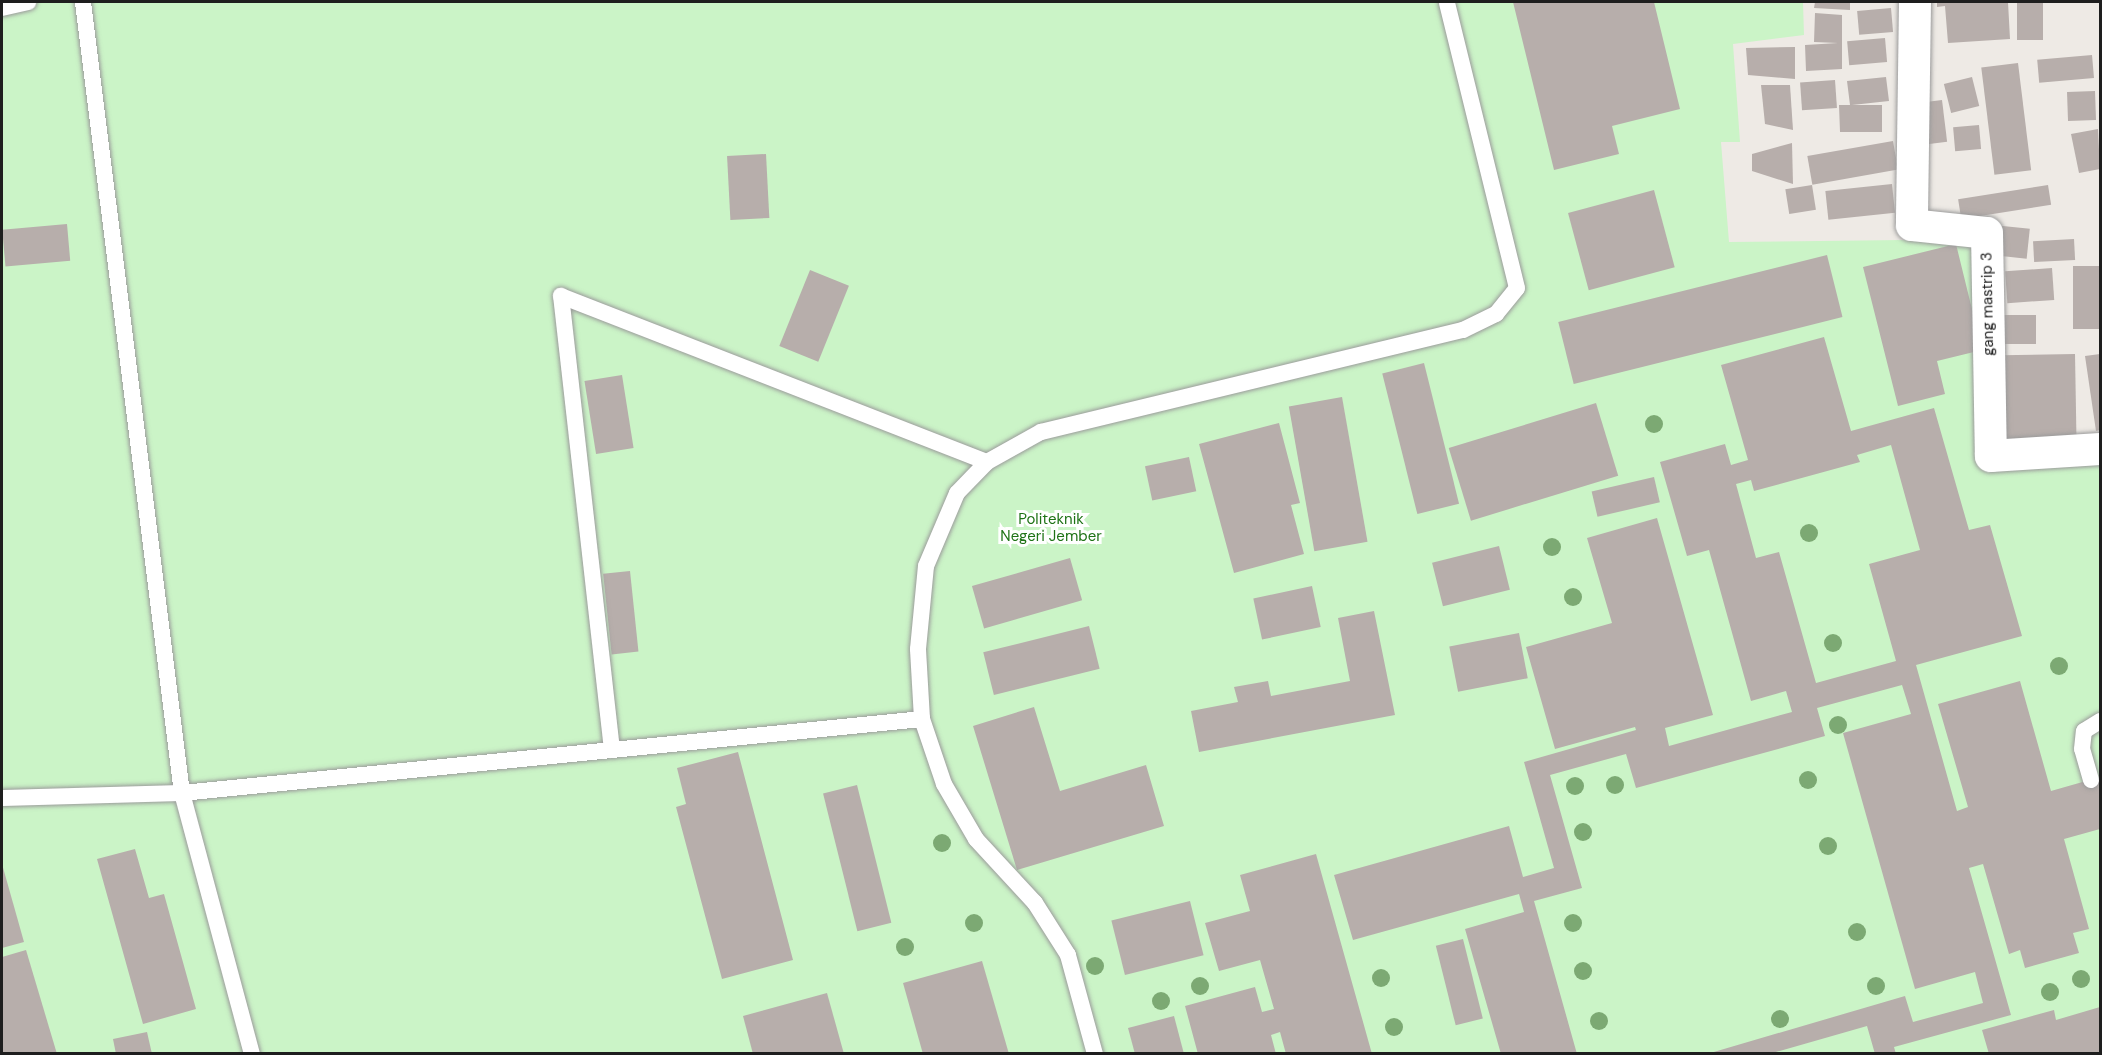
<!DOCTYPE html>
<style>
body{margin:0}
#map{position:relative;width:2102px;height:1055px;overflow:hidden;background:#eeeae5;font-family:"DM Sans",sans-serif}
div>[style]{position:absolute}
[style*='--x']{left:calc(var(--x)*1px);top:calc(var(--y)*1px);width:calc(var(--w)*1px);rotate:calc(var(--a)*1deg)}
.park>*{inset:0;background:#cbf4c7}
.building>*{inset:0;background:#b7aeab;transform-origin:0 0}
.roads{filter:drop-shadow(0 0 2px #9b9b9b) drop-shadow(0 0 2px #9b9b9b)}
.lane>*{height:16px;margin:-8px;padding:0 8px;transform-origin:8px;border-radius:8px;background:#fff}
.street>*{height:32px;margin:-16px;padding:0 16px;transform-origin:16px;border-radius:16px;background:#fff}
.trees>*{width:18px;height:18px;margin:-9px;border-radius:50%;background:#7ca973}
span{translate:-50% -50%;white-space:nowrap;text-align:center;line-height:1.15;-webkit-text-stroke:6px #fff;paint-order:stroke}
.street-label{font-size:15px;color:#1e1e1e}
.park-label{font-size:15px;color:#1f7316}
.frame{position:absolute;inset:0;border:3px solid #1e1e1e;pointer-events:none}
</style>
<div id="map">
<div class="park">
<i style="clip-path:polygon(2px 2px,1803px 2px,1804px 35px,1733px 44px,1740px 142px,1721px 142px,1729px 242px,1985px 239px,1985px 463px,2100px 457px,2100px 1053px,2px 1054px)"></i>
</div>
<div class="building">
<i style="clip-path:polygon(1513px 2px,1654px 2px,1680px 109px,1612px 126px,1619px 154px,1554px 170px)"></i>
<i style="clip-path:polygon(1815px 2px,1850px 2px,1850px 10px,1814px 8px)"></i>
<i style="clip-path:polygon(1937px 2px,2008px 2px,2010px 39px,1948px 43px,1945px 6px,1937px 7px)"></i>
<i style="left:2017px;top:2px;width:26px;height:38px"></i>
<i style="left:1891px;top:8px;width:24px;height:34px;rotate:85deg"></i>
<i style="clip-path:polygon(1815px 13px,1842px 15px,1842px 69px,1806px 71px,1805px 45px,1838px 43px,1814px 42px)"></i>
<i style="left:1885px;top:38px;width:24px;height:38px;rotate:85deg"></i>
<i style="clip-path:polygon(1795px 47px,1795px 79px,1748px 75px,1746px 48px)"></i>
<i style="left:2092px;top:55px;width:23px;height:55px;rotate:85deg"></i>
<i style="left:2018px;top:63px;width:108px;height:37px;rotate:83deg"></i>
<i style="clip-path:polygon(1886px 77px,1889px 101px,1852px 105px,1882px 105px,1882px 132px,1840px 132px,1839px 105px,1850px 105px,1847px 81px)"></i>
<i style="left:1972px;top:77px;width:30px;height:29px;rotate:76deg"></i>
<i style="left:1835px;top:80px;width:28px;height:35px;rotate:86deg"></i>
<i style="clip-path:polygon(1761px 85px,1790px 85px,1793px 130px,1765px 124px)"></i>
<i style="left:2095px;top:91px;width:29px;height:28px;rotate:88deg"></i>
<i style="left:1942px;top:100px;width:42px;height:18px;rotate:83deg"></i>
<i style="left:1979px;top:125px;width:24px;height:26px;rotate:85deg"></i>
<i style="clip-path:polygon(2098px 129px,2100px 169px,2079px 173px,2071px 134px)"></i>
<i style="left:1893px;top:141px;width:29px;height:87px;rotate:80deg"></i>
<i style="clip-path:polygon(1792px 143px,1793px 184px,1752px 171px,1752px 154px)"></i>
<i style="left:766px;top:154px;width:64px;height:39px;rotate:87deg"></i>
<i style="left:1892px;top:184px;width:29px;height:67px;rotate:84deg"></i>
<i style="left:1812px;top:185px;width:25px;height:27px;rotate:81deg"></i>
<i style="left:2048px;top:185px;width:20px;height:91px;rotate:81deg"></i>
<i style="left:1654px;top:190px;width:80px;height:89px;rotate:75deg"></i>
<i style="left:67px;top:224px;width:37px;height:65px;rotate:85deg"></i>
<i style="left:1993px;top:225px;width:37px;height:30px;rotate:6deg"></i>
<i style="left:2074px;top:239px;width:21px;height:41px;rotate:87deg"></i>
<i style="clip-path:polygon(1956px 244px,1982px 350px,1937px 361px,1945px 394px,1898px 406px,1863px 267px)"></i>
<i style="left:1827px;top:255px;width:64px;height:277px;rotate:76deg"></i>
<i style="left:2100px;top:266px;width:63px;height:27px;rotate:90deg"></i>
<i style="left:2052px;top:268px;width:32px;height:47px;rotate:86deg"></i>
<i style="left:810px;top:270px;width:42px;height:82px;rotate:22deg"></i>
<i style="left:1991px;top:315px;width:45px;height:29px"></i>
<i style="clip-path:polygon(evenodd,1824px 337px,1851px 431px,1934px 408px,1969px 530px,1990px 525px,2022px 636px,1916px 665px,1957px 811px,1968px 807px,1938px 704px,2020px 681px,2051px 791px,2100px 777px,2100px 829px,2064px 839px,2089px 929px,2073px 933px,2079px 953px,2025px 968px,2020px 950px,2009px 954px,1983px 864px,1969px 868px,2011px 1015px,1894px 1047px,1896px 1054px,1875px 1054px,1867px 1026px,1769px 1054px,1707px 1054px,1905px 996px,1913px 1022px,1983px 1003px,1975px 972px,1915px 989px,1843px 733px,1911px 714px,1902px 685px,1817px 708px,1825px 736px,1636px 788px,1626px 754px,1550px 775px,1582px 888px,1534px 901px,1577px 1054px,1501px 1054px,1465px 929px,1524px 912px,1519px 894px,1353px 940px,1334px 875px,1509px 826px,1523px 877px,1554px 868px,1524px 762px,1636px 730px,1635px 727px,1555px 749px,1526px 647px,1612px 623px,1587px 538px,1657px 518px,1713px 715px,1665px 728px,1669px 746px,1792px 712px,1786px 691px,1751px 701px,1709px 550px,1687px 556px,1660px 462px,1725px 444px,1731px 465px,1748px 460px,1721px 365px,1824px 337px,1891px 445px,1920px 550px,1869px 564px,1896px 661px,1816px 683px,1779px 552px,1756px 558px,1736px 484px,1751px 480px,1754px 491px,1860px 462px,1857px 455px,1891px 445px)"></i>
<i style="left:2075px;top:354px;width:87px;height:74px;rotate:89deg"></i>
<i style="clip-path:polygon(2100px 354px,2100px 430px,2096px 431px,2085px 356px)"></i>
<i style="left:1424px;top:363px;width:145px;height:43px;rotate:76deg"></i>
<i style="left:622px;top:375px;width:74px;height:38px;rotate:81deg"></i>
<i style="left:1342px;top:397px;width:147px;height:54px;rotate:80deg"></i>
<i style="left:1596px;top:403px;width:76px;height:154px;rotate:73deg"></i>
<i style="clip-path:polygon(1279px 423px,1300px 503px,1291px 505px,1304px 554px,1234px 573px,1199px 444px)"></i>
<i style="left:1189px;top:457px;width:35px;height:45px;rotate:78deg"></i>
<i style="left:1654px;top:477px;width:26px;height:64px;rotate:77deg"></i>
<i style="left:1499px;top:546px;width:45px;height:69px;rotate:76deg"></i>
<i style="left:1070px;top:558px;width:44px;height:102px;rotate:74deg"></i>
<i style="left:630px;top:571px;width:81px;height:27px;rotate:84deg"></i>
<i style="left:1312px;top:586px;width:42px;height:60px;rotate:78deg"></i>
<i style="clip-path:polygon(1374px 611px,1395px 715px,1199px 752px,1191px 711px,1238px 702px,1234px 687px,1268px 681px,1271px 696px,1350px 681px,1338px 618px)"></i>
<i style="left:1089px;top:626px;width:44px;height:109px;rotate:76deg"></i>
<i style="left:1519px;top:633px;width:46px;height:71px;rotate:79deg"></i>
<i style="clip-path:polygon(1034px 707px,1060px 791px,1146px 765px,1164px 826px,1017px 870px,973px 726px)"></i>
<i style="clip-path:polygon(738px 752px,793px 960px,722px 979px,676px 807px,686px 804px,677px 768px)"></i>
<i style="left:857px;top:785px;width:142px;height:35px;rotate:76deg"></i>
<i style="clip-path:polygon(135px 849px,149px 898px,164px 894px,196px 1009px,143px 1024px,97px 859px)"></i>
<i style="clip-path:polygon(1316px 854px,1372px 1054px,1286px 1054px,1280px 1032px,1271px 1035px,1276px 1054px,1198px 1054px,1185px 1006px,1255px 987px,1262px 1012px,1274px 1009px,1260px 960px,1219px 971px,1205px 923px,1250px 911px,1240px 875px)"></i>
<i style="clip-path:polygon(2px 864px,24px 942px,2px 948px)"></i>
<i style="left:1190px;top:901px;width:56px;height:81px;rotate:76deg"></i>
<i style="left:1463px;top:939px;width:82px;height:28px;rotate:76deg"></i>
<i style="clip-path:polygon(26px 950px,57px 1054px,2px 1054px,2px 957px)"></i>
<i style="clip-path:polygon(982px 961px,1009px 1054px,923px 1054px,903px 983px)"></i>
<i style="clip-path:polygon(827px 993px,844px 1054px,753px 1054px,743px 1016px)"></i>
<i style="clip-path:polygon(2100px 1007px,2100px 1054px,1989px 1054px,1982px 1030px,2054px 1010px,2056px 1020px)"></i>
<i style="clip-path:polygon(1174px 1016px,1184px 1054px,1135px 1054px,1128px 1028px)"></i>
<i style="clip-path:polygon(147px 1032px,152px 1054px,116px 1054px,113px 1039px)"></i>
</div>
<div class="roads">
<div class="lane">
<i style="--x:83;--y:2;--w:797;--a:82.87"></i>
<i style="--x:182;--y:793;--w:270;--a:75"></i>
<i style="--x:2;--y:8;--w:27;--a:-13"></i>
<i style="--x:612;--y:750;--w:457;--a:-96.4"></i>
<i style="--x:561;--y:296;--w:457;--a:21.3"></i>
<i style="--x:2091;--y:780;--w:32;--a:-106"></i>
<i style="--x:2082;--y:749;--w:18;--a:-84"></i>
<i style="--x:2084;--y:731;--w:19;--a:-32"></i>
<i style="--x:2;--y:798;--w:180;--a:-1.6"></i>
<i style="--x:182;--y:793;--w:744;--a:-5.71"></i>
<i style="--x:1095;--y:1054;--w:103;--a:-105.3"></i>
<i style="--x:1068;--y:955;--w:62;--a:-122.4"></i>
<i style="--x:1035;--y:903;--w:87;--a:-132.7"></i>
<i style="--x:976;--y:839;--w:64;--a:-120.2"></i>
<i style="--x:944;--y:784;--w:69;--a:-108.7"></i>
<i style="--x:922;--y:719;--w:70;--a:-93.3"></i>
<i style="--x:918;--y:649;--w:83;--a:-84.5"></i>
<i style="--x:926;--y:566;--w:79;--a:-67"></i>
<i style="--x:957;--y:493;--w:43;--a:-45.9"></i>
<i style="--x:987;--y:462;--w:62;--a:-29.1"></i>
<i style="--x:1041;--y:432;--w:434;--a:-13.6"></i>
<i style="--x:1463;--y:330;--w:37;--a:-26"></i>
<i style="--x:1496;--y:314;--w:33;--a:-51"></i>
<i style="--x:1517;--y:288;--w:294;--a:-103.8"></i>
</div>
<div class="street">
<i style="--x:1915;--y:2;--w:223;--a:90.8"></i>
<i style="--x:1912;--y:225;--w:75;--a:6.1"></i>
<i style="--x:1987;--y:233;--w:223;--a:89"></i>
<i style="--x:1991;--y:456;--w:109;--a:-3.7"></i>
</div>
</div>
<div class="trees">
<i style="left:1654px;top:424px"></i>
<i style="left:1809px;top:533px"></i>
<i style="left:1552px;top:547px"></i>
<i style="left:1573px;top:597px"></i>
<i style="left:1833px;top:643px"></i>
<i style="left:2059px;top:666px"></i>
<i style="left:1838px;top:725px"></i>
<i style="left:1808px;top:780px"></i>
<i style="left:1615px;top:785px"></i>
<i style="left:1575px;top:786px"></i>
<i style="left:1583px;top:832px"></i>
<i style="left:942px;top:843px"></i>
<i style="left:1828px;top:846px"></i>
<i style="left:974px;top:923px"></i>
<i style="left:1573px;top:923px"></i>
<i style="left:1857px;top:932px"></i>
<i style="left:905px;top:947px"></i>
<i style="left:1095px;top:966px"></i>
<i style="left:1583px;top:971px"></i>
<i style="left:1381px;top:978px"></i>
<i style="left:2081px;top:979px"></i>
<i style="left:1200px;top:986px"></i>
<i style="left:1876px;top:986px"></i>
<i style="left:2050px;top:992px"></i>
<i style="left:1161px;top:1001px"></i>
<i style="left:1780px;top:1019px"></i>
<i style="left:1599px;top:1021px"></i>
<i style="left:1394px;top:1027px"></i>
</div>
<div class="street-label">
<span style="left:1988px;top:304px;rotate:-91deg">gang mastrip 3</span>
</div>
<div class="park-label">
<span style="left:1051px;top:528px">Politeknik<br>Negeri Jember</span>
</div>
<div class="frame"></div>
</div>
